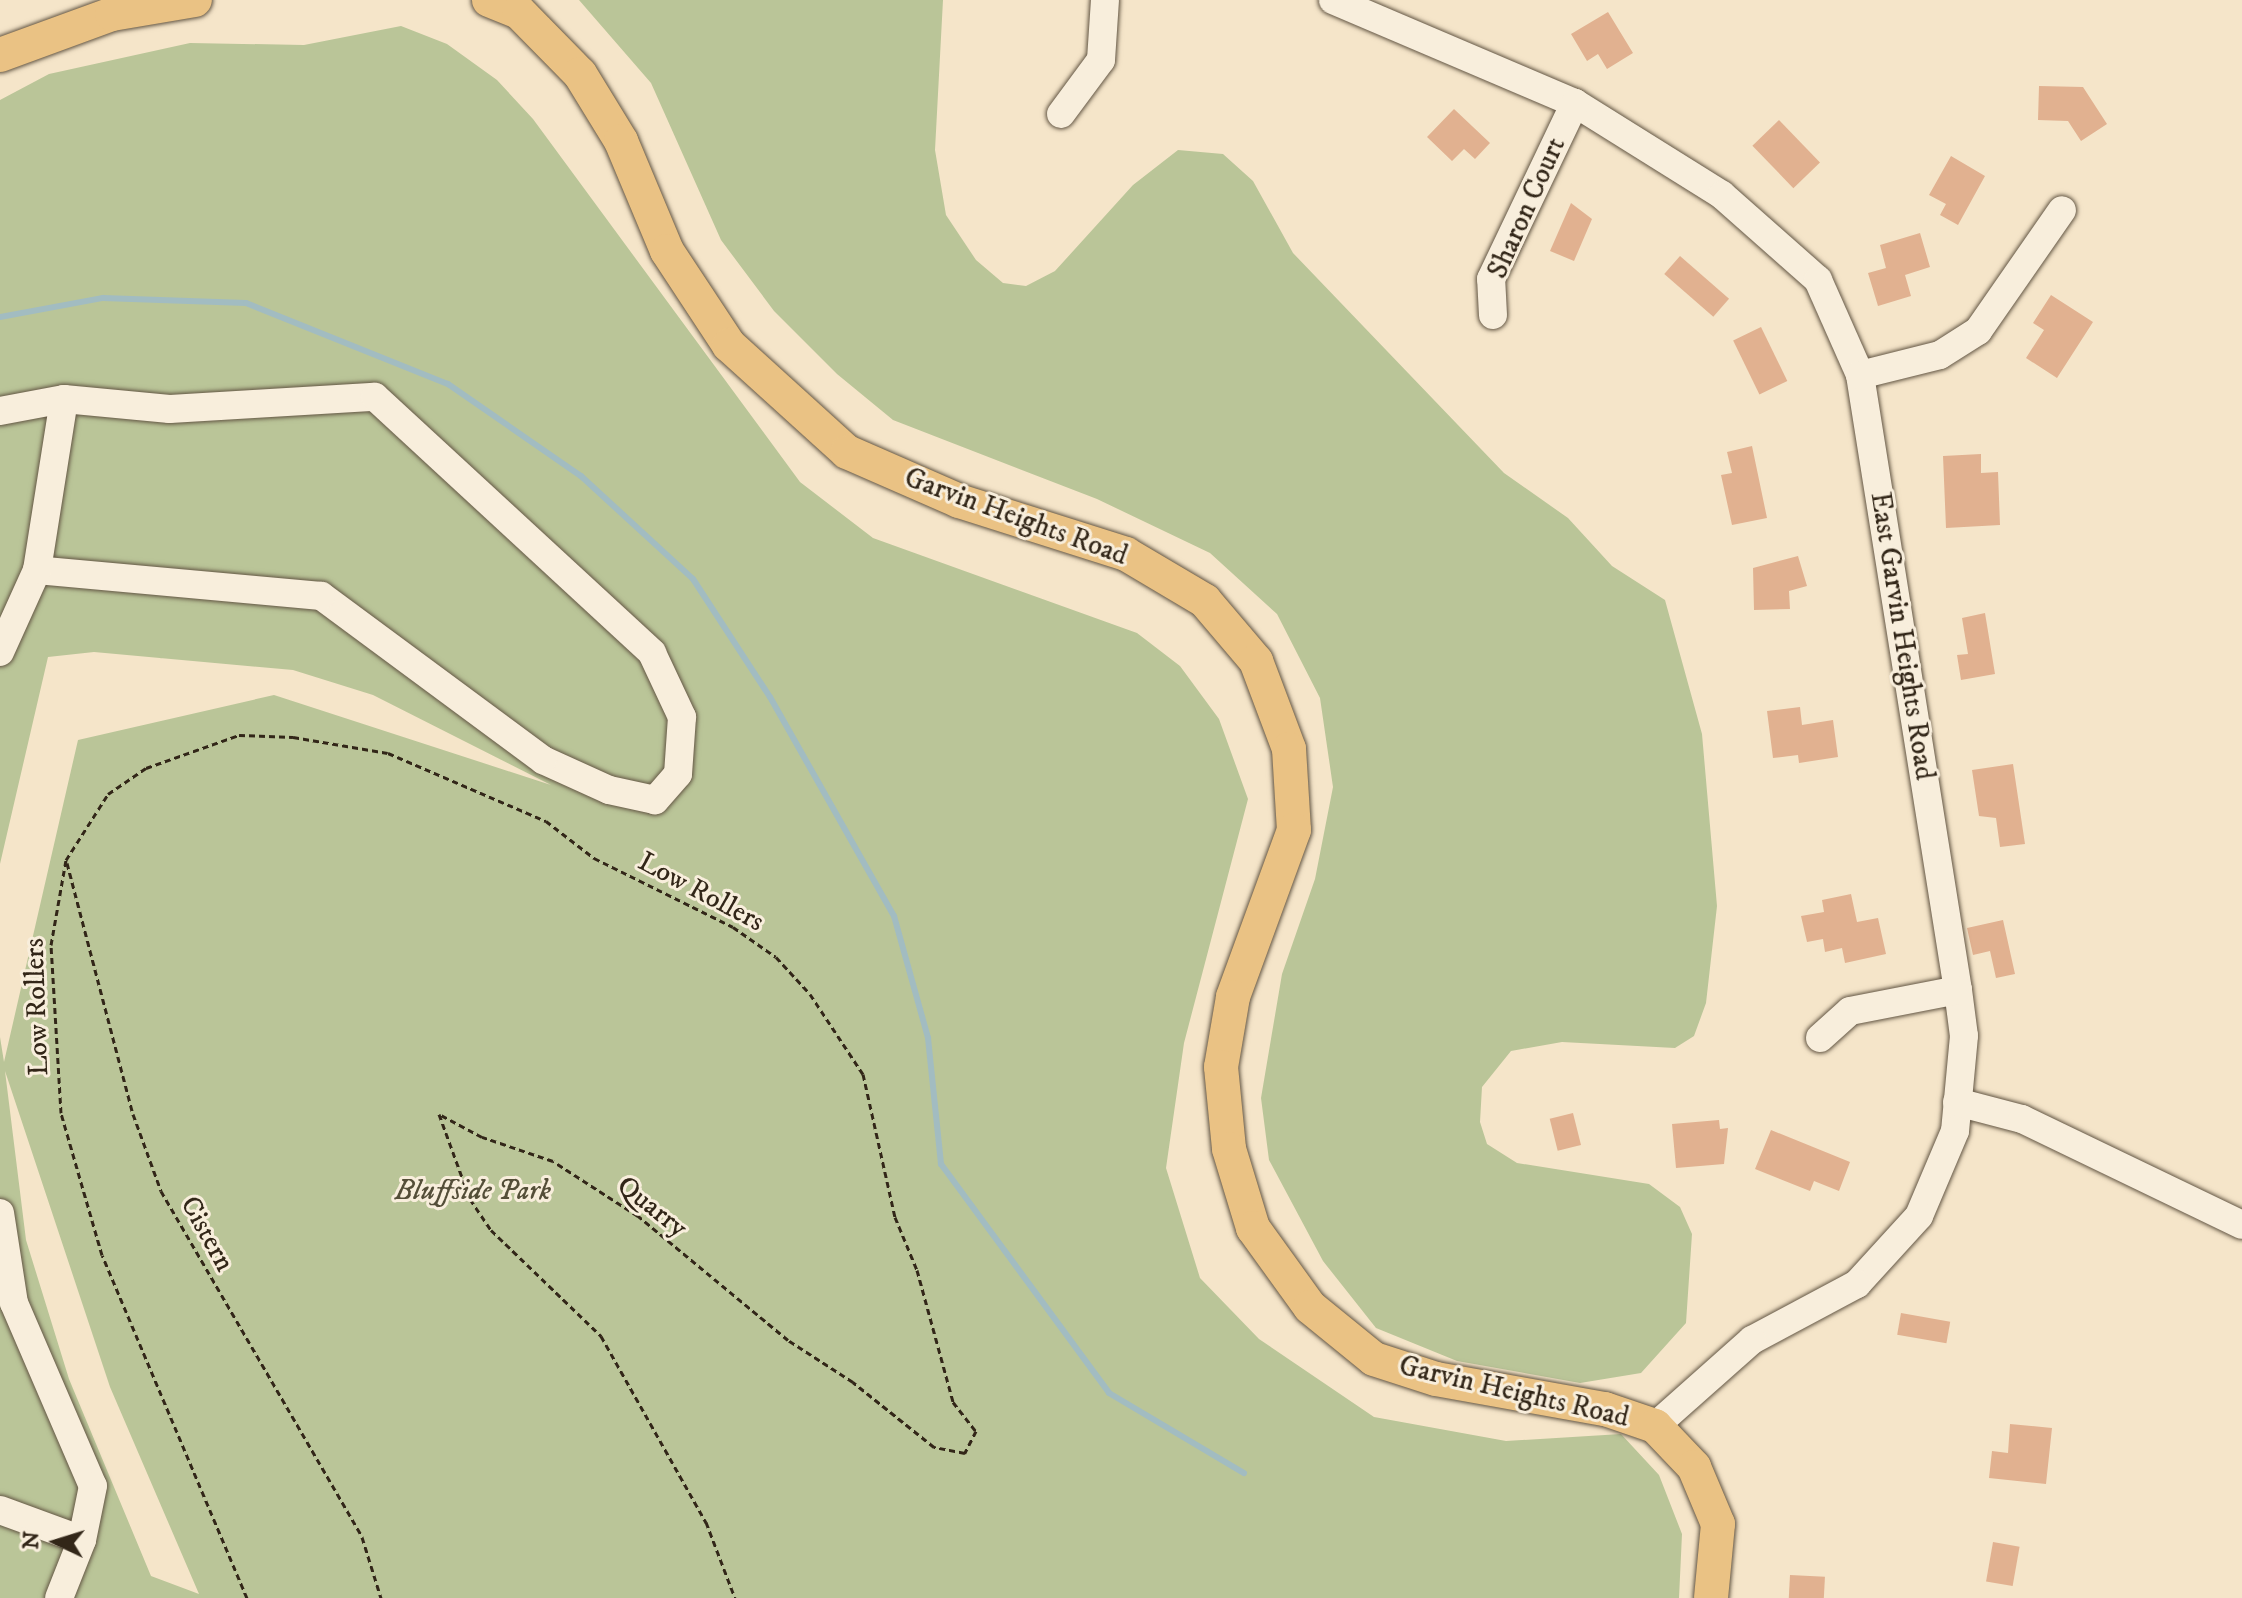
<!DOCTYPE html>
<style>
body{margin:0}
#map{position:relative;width:2242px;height:1598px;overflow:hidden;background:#f5e5c9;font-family:"IM FELL DW Pica",serif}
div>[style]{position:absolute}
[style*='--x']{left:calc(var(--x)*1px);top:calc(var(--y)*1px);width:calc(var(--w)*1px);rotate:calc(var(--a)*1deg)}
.green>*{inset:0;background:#bac598}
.stream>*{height:6px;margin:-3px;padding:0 3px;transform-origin:3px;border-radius:3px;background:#a2bcc1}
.building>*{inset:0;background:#e1b190;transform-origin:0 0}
.path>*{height:3px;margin-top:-1.5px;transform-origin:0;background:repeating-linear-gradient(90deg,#322618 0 6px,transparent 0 10px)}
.roads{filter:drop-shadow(0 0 2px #635644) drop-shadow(0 0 2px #635644)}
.minor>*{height:28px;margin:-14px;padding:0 14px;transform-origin:14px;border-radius:14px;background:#f8eedc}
.major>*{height:34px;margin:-17px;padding:0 17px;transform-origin:17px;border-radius:17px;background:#eac284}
span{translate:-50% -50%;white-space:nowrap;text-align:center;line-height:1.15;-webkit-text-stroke:6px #f8eedc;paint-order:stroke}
.street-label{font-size:28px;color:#322618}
.park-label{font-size:28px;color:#544e38;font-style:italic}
.north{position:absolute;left:16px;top:1502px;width:80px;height:80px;-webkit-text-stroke:6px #f8eedc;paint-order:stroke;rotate:274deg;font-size:22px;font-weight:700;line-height:32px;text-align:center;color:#322618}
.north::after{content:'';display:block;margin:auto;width:28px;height:36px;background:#322618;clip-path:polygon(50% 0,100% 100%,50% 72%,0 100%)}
</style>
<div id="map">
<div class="green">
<i style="clip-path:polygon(579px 0,943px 0,935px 150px,946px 215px,976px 260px,1003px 283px,1026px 286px,1055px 271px,1133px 185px,1178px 150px,1223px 154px,1253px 181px,1293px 253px,1504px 473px,1568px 518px,1612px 566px,1665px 600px,1702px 734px,1717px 906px,1706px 1003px,1694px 1036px,1675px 1048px,1562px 1042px,1511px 1051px,1482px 1087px,1480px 1122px,1487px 1144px,1517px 1163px,1649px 1184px,1680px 1207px,1692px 1234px,1686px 1323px,1641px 1373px,1580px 1383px,1457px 1361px,1376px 1328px,1323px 1261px,1269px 1160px,1261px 1098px,1282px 974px,1315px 879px,1333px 787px,1320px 698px,1277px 614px,1210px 553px,1097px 499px,893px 420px,837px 374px,774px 311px,721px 240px,651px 83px)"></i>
<i style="clip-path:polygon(evenodd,401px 26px,447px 44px,497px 80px,533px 119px,800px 482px,873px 538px,1137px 633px,1180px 666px,1219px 719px,1248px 799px,1184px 1043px,1166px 1168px,1200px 1278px,1259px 1339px,1374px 1417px,1506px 1441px,1621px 1434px,1659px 1475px,1682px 1534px,1679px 1598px,0 1598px,0 1037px,4px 1062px,78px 740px,274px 695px,551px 785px,373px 695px,293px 670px,94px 652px,48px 657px,0 864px,0 100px,49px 74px,190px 43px,304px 45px,401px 26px,5px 1071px,110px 1387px,199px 1594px,151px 1576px,69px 1379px,26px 1240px,5px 1071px)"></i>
</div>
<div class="stream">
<i style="--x:0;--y:317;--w:105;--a:-10.5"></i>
<i style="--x:103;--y:298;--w:143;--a:2"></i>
<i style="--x:246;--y:303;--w:218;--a:21.9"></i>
<i style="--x:448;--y:384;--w:162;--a:34.7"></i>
<i style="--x:581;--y:476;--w:152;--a:42.6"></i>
<i style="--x:693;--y:579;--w:141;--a:56.9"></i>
<i style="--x:770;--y:697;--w:252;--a:60.5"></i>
<i style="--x:894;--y:916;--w:127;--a:74.4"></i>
<i style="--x:928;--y:1038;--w:127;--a:84.1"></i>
<i style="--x:941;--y:1164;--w:284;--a:53.7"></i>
<i style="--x:1109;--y:1393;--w:157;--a:30.7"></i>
</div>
<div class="building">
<i style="clip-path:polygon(1608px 12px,1633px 53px,1607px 69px,1598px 54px,1587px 61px,1571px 34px)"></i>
<i style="clip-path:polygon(2039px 86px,2083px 87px,2107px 124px,2081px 141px,2068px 121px,2038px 120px)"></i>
<i style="clip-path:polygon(1454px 109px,1490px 143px,1475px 159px,1464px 149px,1452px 161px,1427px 137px)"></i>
<i style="left:1779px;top:120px;width:59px;height:37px;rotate:46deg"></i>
<i style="clip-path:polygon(1951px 156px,1985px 176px,1958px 225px,1940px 215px,1946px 204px,1929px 195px)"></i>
<i style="clip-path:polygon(1571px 203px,1592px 219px,1574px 261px,1550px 251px)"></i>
<i style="clip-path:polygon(1920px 233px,1930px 267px,1905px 275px,1911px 296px,1878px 306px,1868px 273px,1886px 268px,1880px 245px)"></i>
<i style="left:1680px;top:256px;width:65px;height:24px;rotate:41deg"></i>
<i style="clip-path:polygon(2051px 295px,2093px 322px,2057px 378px,2026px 358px,2044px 330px,2033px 323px)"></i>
<i style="left:1761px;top:327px;width:60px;height:31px;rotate:64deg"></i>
<i style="clip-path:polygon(1752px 446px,1767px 518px,1732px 525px,1721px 475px,1732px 473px,1727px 452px)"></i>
<i style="clip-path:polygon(1981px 454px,1981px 473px,1998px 472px,2000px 525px,1946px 528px,1943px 456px)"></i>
<i style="clip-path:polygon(1798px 556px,1807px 586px,1789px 591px,1790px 609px,1754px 610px,1753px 568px)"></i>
<i style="clip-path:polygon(1985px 613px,1995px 674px,1961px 680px,1957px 655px,1968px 654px,1962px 618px)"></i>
<i style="clip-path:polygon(1800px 707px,1802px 725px,1833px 720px,1838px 757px,1799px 763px,1798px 755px,1773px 758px,1767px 711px)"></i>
<i style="clip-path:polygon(2013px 764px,2025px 844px,2000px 847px,1996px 818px,1979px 816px,1972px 770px)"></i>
<i style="clip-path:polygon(1851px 894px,1857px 922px,1878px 918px,1886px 954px,1845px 963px,1842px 948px,1825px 952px,1823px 939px,1807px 942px,1801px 916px,1824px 912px,1822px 900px)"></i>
<i style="clip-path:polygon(2003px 920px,2015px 974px,1996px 978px,1990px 951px,1973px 955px,1967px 928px)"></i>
<i style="left:1573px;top:1113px;width:33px;height:24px;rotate:76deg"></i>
<i style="clip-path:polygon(1719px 1120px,1720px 1129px,1728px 1128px,1724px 1164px,1676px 1168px,1672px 1124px)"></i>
<i style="clip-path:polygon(1771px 1130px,1850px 1162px,1839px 1191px,1814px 1181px,1810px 1191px,1755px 1169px)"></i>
<i style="left:1901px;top:1313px;width:50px;height:22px;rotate:10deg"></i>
<i style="clip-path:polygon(2010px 1424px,2052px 1428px,2046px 1484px,1989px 1478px,1992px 1451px,2008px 1453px)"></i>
<i style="left:1993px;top:1542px;width:27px;height:40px;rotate:10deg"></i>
<i style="left:1790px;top:1575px;width:35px;height:23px;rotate:3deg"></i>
</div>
<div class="path">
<i style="--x:67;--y:863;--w:260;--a:75.3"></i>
<i style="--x:133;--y:1114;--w:82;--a:70"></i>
<i style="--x:161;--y:1191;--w:400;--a:59.8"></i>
<i style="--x:362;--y:1537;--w:64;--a:72.7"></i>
<i style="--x:247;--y:1598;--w:372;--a:-112.9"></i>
<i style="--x:102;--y:1255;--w:148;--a:-106.1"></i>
<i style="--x:61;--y:1113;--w:168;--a:-93.4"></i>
<i style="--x:51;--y:945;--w:86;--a:-80"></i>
<i style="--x:66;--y:860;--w:78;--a:-57.5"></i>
<i style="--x:108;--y:794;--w:46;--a:-34.4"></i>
<i style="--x:146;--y:768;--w:99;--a:-19.5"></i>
<i style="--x:239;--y:735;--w:54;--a:2.1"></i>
<i style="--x:293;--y:737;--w:96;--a:9.6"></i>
<i style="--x:388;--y:753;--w:172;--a:23.3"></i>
<i style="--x:546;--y:821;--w:61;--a:37.6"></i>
<i style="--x:594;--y:858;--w:155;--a:26.4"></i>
<i style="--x:733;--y:927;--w:52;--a:34.9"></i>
<i style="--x:776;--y:957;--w:50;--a:47.4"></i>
<i style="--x:810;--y:994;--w:96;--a:56.5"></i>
<i style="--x:863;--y:1074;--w:147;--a:77.4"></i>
<i style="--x:895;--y:1217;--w:57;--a:67.5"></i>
<i style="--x:917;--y:1270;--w:137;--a:74.7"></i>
<i style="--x:953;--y:1402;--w:37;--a:52"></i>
<i style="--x:976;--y:1431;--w:25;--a:117"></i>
<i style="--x:965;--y:1453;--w:32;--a:-169"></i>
<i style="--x:934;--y:1447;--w:104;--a:-141.3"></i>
<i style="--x:853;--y:1382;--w:77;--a:-147.1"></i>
<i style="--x:788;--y:1340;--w:195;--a:-140.4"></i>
<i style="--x:638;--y:1216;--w:101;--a:-147.1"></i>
<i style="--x:553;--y:1161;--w:75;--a:-161.3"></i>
<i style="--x:482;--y:1137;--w:49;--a:-151.9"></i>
<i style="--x:439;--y:1114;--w:90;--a:70"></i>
<i style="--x:470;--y:1199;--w:37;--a:56"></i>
<i style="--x:491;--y:1230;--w:153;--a:43.9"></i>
<i style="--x:601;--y:1336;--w:214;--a:60.6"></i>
<i style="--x:706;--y:1522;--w:81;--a:69.1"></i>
</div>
<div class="roads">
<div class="minor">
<i style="--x:1333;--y:0;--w:263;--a:23.1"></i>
<i style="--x:1575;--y:103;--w:173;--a:32"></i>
<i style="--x:1722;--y:195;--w:128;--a:41.5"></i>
<i style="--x:1818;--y:280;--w:104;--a:66.1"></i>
<i style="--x:1860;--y:375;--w:623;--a:80.95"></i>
<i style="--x:1958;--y:990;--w:46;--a:82.6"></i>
<i style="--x:1964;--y:1036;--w:95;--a:95.4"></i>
<i style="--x:1955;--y:1131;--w:92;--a:113"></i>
<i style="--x:1919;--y:1216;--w:92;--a:132.4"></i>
<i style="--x:1857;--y:1284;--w:119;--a:151.9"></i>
<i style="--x:1752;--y:1340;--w:130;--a:138.4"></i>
<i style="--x:1061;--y:114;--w:67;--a:-53.5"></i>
<i style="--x:1101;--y:60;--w:60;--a:-86.2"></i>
<i style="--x:1493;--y:315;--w:36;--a:-93"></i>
<i style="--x:1491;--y:279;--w:195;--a:-64.5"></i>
<i style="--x:1860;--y:375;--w:82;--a:-14"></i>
<i style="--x:1940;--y:355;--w:45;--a:-32.3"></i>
<i style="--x:1978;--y:331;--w:147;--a:-55.2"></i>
<i style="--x:0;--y:411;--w:65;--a:-10.6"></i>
<i style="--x:64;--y:399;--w:106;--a:5.4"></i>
<i style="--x:170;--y:409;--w:205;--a:-3.4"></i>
<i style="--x:375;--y:397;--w:377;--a:42.7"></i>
<i style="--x:652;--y:653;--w:71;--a:64.9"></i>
<i style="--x:682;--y:717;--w:57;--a:94"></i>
<i style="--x:678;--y:774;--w:35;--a:131"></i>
<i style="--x:655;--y:800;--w:47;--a:-167.7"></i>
<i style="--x:609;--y:790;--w:72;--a:-155.6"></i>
<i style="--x:543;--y:760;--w:276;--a:-143.5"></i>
<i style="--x:321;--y:596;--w:285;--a:-174.8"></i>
<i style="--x:0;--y:652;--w:90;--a:-65.7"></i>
<i style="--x:37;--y:570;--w:173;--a:-81"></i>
<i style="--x:1820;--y:1038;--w:40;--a:-42"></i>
<i style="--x:1850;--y:1011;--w:110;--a:-11"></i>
<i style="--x:1957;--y:1102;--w:67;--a:14.7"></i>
<i style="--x:2022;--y:1119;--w:244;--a:25.7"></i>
<i style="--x:0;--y:1213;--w:91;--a:81.2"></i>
<i style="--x:14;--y:1303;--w:199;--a:66.7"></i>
<i style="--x:93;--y:1486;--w:55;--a:101.5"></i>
<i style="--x:82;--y:1540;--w:62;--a:111.6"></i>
<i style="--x:0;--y:1510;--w:87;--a:20.1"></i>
</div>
<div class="major">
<i style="--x:489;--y:0;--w:32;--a:22"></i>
<i style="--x:519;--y:12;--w:87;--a:45.5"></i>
<i style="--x:580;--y:74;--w:79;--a:58.5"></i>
<i style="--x:621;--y:141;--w:119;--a:67.3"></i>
<i style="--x:667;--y:251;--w:113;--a:56.6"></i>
<i style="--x:729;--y:345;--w:159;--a:42.2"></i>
<i style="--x:847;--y:452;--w:122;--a:23.6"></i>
<i style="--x:959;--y:501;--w:175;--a:17.6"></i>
<i style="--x:1126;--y:554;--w:92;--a:30.7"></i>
<i style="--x:1205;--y:601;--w:79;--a:49.6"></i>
<i style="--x:1256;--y:661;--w:94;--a:69.4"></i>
<i style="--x:1289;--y:749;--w:81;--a:86.5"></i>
<i style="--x:1294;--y:830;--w:178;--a:110.1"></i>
<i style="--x:1233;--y:997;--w:71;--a:99.7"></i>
<i style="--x:1221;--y:1067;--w:82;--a:84.4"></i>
<i style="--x:1229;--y:1149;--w:83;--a:73.1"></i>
<i style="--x:1253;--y:1228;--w:97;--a:54.2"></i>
<i style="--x:1310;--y:1307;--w:82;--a:39.1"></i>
<i style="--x:1374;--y:1359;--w:65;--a:17.9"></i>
<i style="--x:1436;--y:1379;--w:172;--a:10.1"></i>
<i style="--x:1605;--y:1409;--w:53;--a:18.8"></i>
<i style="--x:1655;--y:1426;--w:57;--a:46.4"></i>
<i style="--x:1694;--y:1467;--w:62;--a:67.2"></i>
<i style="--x:1718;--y:1524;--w:74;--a:95.4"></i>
<i style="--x:0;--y:55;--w:119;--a:-20.1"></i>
<i style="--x:112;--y:14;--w:84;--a:-9.6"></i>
</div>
</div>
<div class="street-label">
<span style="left:1527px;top:208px;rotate:-66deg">Sharon Court</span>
<span style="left:1016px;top:517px;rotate:20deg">Garvin Heights Road</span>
<span style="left:1902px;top:636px;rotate:81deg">East Garvin Heights Road</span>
<span style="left:701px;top:892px;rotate:28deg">Low Rollers</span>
<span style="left:37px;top:1007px;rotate:-92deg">Low Rollers</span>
<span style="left:652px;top:1207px;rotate:38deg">Quarry</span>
<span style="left:207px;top:1234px;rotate:61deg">Cistern</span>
<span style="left:1514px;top:1392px;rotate:13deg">Garvin Heights Road</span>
</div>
<div class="park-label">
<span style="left:473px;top:1191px">Bluffside Park</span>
</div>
<div class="north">N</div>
</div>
